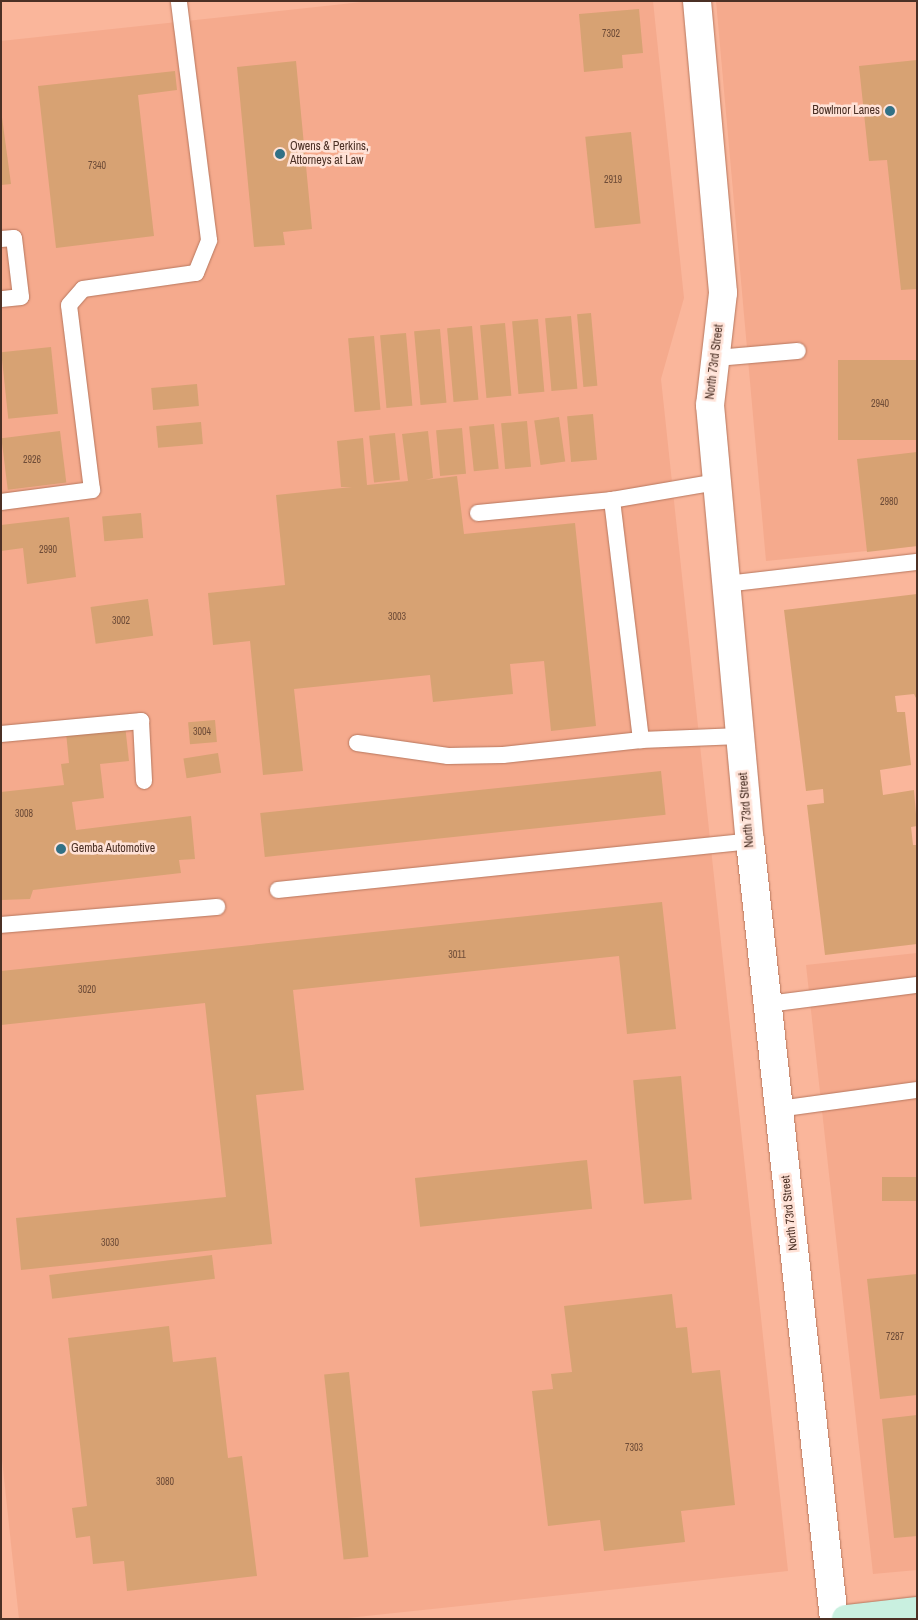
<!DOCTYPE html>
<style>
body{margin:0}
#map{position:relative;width:918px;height:1620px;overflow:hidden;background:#fab69b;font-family:"Archivo Narrow",sans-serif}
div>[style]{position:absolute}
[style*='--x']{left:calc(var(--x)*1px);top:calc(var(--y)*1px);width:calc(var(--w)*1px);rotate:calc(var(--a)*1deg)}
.built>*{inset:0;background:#f5aa8d}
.building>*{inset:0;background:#d7a273;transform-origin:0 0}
.roads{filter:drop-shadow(0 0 1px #b7775e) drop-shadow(0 0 1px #b7775e)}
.lane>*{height:16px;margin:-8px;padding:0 8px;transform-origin:8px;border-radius:8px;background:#fff}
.street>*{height:28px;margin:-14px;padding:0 14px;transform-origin:14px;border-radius:14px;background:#fff}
.secondary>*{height:28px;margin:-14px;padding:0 14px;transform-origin:14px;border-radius:14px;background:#c9f0e0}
.dots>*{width:14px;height:14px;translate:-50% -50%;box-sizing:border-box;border:2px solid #ffe2d7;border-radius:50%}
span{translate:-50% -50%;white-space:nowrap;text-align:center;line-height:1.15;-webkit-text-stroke:5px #ffe2d7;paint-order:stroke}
.number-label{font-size:10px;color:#6e4c38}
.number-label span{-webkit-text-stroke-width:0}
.poi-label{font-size:12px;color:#4b3025}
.right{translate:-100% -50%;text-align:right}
.left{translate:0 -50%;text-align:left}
.street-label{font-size:12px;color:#4b3025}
.frame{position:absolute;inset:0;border:2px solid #4b3025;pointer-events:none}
</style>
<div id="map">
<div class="built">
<i style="clip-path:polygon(371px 1px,653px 1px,684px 298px,661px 379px,788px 1571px,338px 1619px,19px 1619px,1px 1450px,1px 41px)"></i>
<i style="clip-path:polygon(716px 1px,917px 1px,917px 546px,766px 561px)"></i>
<i style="clip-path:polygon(917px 953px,917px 1570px,873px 1574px,806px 965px)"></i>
</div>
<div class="building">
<i style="clip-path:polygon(639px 9px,643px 53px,622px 55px,623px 68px,584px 72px,579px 14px)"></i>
<i style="clip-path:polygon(917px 60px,917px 289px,901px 290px,887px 160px,869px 161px,859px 66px)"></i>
<i style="clip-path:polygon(296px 61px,312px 229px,283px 232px,285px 245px,254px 247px,237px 67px)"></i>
<i style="clip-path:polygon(175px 71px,177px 90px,138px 95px,154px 236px,56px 248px,38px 86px)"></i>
<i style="clip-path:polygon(1px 110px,11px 184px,1px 185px)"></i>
<i style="left:631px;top:132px;width:92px;height:46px;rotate:84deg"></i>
<i style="left:591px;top:313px;width:73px;height:14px;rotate:85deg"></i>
<i style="left:571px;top:316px;width:73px;height:26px;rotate:85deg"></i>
<i style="left:538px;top:319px;width:73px;height:26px;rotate:85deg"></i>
<i style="left:505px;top:323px;width:73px;height:25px;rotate:85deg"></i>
<i style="left:472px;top:326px;width:74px;height:25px;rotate:85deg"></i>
<i style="left:440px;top:329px;width:74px;height:26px;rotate:85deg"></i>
<i style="left:406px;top:333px;width:73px;height:26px;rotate:85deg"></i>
<i style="left:374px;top:336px;width:74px;height:26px;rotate:85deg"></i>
<i style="left:51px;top:347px;width:67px;height:50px;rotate:84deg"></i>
<i style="left:917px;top:360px;width:80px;height:79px;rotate:90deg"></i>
<i style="left:197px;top:384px;width:22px;height:46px;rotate:85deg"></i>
<i style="left:593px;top:414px;width:46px;height:26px;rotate:85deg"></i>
<i style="left:559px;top:417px;width:45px;height:25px;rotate:82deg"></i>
<i style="left:527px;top:421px;width:46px;height:26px;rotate:85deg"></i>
<i style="left:201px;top:422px;width:22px;height:45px;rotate:85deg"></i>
<i style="left:494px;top:424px;width:45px;height:25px;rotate:84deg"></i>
<i style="left:462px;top:428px;width:46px;height:26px;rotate:85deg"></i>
<i style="left:60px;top:431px;width:52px;height:59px;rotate:83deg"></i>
<i style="clip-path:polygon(428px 431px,433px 478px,425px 480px,457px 476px,464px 534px,575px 523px,596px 726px,551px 731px,544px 661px,510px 664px,513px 694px,433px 702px,430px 675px,294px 689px,303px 771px,263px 775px,250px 641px,213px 645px,208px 593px,285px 585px,276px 495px,352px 487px,341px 487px,337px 441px,363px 438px,367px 485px,408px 481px,402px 434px)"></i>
<i style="left:395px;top:433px;width:47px;height:26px;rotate:84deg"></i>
<i style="clip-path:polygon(917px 452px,917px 546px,867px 552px,857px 459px)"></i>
<i style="left:141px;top:513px;width:25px;height:39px;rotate:85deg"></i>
<i style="clip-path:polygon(69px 517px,76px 577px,27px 584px,23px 548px,1px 551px,1px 525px)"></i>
<i style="clip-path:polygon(917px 594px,917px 700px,914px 694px,895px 696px,897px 712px,905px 712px,911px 765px,880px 770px,883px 795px,914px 790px,917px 826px,911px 827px,913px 845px,917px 845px,917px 944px,825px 955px,807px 805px,824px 803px,823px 789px,806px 791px,784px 610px)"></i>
<i style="left:148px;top:599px;width:37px;height:58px;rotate:82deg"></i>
<i style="left:215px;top:720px;width:22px;height:27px;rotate:85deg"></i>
<i style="clip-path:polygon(125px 725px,129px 761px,100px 764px,104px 798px,72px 802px,76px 830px,191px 816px,195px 859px,179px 860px,181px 873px,33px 890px,30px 899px,1px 900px,1px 792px,64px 785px,61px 764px,69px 763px,66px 732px)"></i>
<i style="left:218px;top:753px;width:20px;height:35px;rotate:81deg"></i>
<i style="left:661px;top:771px;width:44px;height:403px;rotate:84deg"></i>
<i style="clip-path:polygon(662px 902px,676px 1029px,627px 1034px,619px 956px,293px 990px,304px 1090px,256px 1095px,272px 1244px,21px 1270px,16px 1218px,226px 1197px,205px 1003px,1px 1025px,1px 971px)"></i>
<i style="left:681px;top:1076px;width:124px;height:48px;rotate:85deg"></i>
<i style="left:587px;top:1160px;width:49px;height:173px;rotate:84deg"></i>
<i style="left:917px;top:1177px;width:24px;height:35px;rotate:90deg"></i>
<i style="left:212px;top:1255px;width:24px;height:164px;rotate:83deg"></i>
<i style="clip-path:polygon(917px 1274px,917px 1395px,880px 1399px,867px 1279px)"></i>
<i style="clip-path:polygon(672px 1294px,676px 1328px,687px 1327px,692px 1373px,720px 1370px,735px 1505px,681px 1511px,685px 1542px,604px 1551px,600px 1520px,548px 1526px,532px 1391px,553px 1389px,551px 1374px,572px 1372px,564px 1306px)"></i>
<i style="clip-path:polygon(169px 1326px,173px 1362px,216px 1357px,228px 1458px,242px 1456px,257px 1576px,127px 1591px,124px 1561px,93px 1564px,90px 1536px,76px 1538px,72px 1508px,87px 1506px,68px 1338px)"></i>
<i style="left:349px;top:1372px;width:186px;height:25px;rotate:84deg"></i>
<i style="clip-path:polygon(917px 1415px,917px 1536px,894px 1538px,882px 1419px)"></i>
</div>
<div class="roads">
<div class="lane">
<i style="--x:1;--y:239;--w:13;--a:-4"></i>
<i style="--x:14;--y:238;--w:59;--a:83.2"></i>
<i style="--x:21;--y:297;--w:20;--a:174"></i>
<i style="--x:716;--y:358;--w:82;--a:-4.9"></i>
<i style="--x:717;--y:482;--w:107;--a:170.3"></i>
<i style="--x:612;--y:500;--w:242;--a:83.1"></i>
<i style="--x:641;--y:740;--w:99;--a:-2.3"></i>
<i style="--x:1;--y:502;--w:92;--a:-7.5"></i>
<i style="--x:92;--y:490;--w:186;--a:-97.1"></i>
<i style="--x:69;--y:305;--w:21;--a:-49"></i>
<i style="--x:83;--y:289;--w:114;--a:-8.1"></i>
<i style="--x:196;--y:273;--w:35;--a:-68"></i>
<i style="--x:209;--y:240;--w:241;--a:-97.2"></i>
<i style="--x:478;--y:513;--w:135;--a:-5.5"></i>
<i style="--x:726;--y:584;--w:192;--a:-6.6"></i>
<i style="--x:1;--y:734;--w:141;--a:-5.3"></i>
<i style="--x:141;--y:721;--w:60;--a:87.1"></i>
<i style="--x:357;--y:743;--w:92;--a:8.1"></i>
<i style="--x:448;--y:756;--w:55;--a:-1"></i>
<i style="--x:503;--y:755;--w:139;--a:-6.2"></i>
<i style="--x:278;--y:890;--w:475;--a:-5.9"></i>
<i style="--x:1;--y:925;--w:217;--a:-4.8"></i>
<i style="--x:768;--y:1004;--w:150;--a:-7.3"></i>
<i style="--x:778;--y:1109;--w:140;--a:-7.8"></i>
</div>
<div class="street">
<i style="--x:697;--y:1;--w:293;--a:84.9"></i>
<i style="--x:723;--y:293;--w:113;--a:96.6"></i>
<i style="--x:710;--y:405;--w:438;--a:84.8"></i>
<i style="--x:750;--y:841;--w:783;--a:83.84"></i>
</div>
<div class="secondary">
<i style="--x:846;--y:1619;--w:71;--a:-6.4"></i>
</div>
</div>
<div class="dots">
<i style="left:890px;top:111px;background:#327186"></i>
<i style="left:280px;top:154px;background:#327186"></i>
<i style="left:61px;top:849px;background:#327186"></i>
</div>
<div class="number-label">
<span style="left:611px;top:34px">7302</span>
<span style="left:97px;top:166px">7340</span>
<span style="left:613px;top:180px">2919</span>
<span style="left:880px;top:404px">2940</span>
<span style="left:32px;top:460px">2926</span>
<span style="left:889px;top:502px">2980</span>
<span style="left:48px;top:550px">2990</span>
<span style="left:397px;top:617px">3003</span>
<span style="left:121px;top:621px">3002</span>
<span style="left:202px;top:732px">3004</span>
<span style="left:24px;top:814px">3008</span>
<span style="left:457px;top:955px">3011</span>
<span style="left:87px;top:990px">3020</span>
<span style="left:110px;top:1243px">3030</span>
<span style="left:895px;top:1337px">7287</span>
<span style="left:634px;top:1448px">7303</span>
<span style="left:165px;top:1482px">3080</span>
</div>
<div class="poi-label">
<span class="right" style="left:880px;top:111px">Bowlmor Lanes</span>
<span class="left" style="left:290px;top:154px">Owens &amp; Perkins,<br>Attorneys at Law</span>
<span class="left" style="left:71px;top:849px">Gemba Automotive</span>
</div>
<div class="street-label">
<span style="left:715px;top:362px;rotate:-83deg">North 73rd Street</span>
<span style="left:747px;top:810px;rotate:-95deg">North 73rd Street</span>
<span style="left:790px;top:1213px;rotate:-96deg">North 73rd Street</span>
</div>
<div class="frame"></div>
</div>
